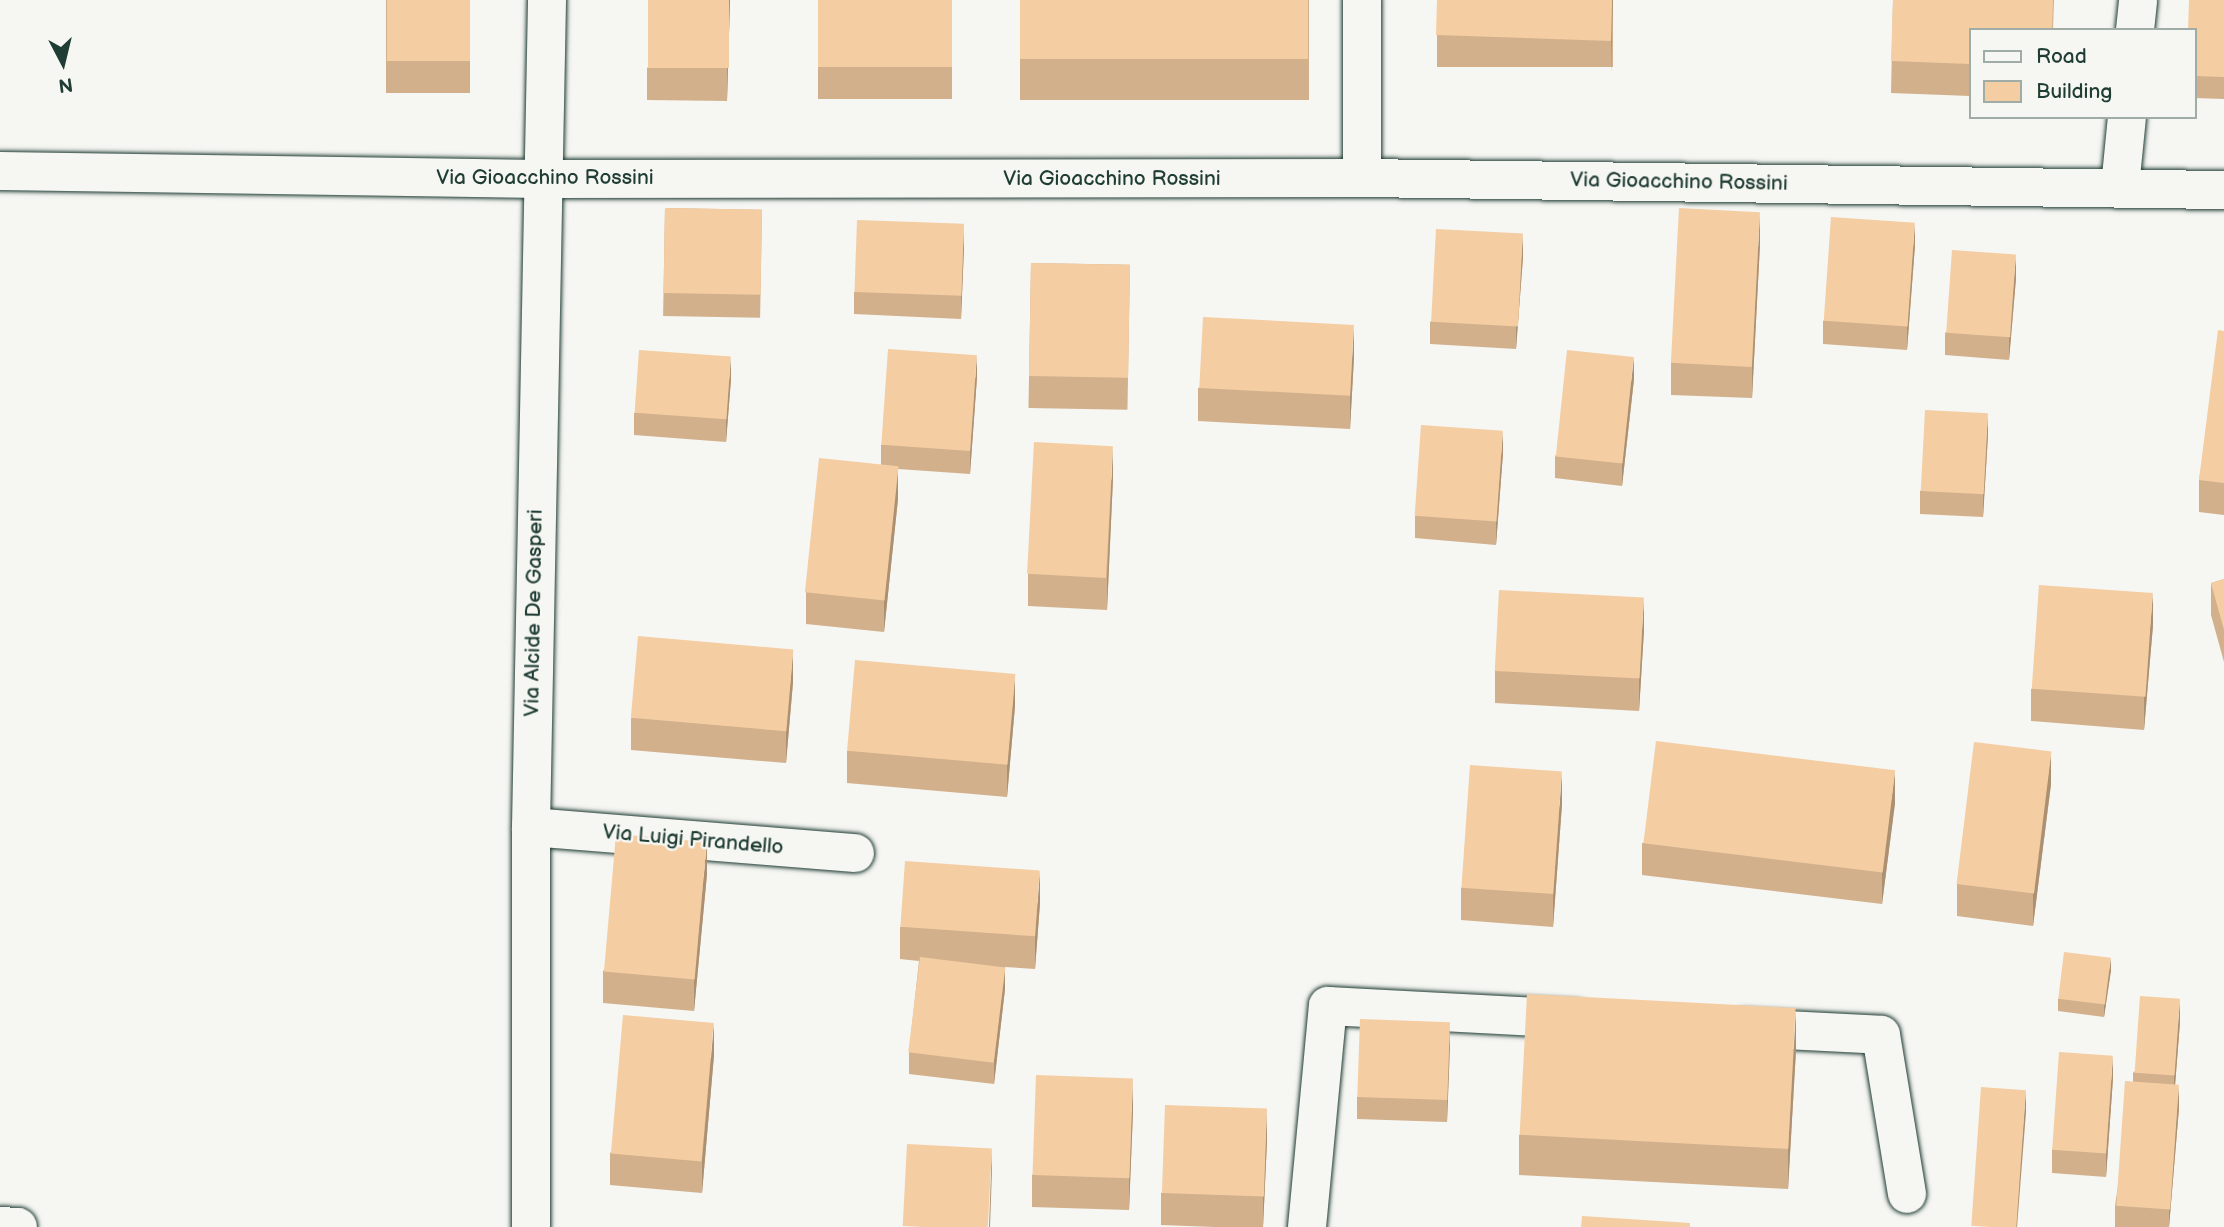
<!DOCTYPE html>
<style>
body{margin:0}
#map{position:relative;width:2224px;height:1227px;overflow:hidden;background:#f6f6f2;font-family:"Balsamiq Sans",sans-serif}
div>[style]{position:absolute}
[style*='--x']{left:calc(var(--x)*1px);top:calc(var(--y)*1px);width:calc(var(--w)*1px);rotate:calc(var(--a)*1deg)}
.roads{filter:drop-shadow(0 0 2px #1f3d34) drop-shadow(0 0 2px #1f3d34)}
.street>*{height:38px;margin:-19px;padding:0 19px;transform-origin:19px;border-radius:19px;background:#f6f6f2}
.wall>*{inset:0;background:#d2b08c;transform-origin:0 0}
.shaded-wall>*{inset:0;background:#ab9072}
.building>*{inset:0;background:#f4cda3;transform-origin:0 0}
span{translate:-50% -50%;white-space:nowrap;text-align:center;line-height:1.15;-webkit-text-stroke:5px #f6f6f2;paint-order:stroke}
.street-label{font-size:21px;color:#1f3d34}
.legend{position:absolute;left:1969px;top:28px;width:228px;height:91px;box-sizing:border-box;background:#f6f6f2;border:2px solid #a0aca6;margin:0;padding:9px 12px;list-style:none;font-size:21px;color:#1f3d34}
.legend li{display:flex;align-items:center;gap:14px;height:35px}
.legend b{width:35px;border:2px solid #a0aca6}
.north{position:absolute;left:28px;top:28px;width:70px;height:70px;-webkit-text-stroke:5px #f6f6f2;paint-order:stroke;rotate:173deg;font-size:19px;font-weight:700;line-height:28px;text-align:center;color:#1f3d34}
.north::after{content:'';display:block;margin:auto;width:24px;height:32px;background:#1f3d34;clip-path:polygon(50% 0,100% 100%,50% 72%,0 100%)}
</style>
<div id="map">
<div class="roads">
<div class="street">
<i style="--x:2135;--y:30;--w:30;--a:-84"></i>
<i style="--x:0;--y:171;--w:540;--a:0.85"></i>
<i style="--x:540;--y:179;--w:822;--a:-0.07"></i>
<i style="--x:1362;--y:178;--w:862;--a:0.8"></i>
<i style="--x:1362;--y:178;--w:178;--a:-90"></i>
<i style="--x:2120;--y:187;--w:70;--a:-84.3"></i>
<i style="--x:531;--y:827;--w:325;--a:4.6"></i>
<i style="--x:1745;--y:1028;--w:136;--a:2.9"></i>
<i style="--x:1881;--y:1035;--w:161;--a:80.7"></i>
<i style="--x:0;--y:1226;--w:18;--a:3"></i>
<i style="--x:531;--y:1227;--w:400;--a:-90"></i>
<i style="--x:531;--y:827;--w:827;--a:-88.89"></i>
<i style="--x:1307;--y:1227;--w:222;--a:-84.6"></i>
<i style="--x:1328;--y:1006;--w:248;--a:3"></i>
</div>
</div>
<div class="wall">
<i style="left:386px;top:0;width:84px;height:93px"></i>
<i style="clip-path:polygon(730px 0,727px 101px,647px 100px,647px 68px)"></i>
<i style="left:818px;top:0;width:134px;height:99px"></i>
<i style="left:1020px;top:0;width:289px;height:100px"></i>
<i style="left:1437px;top:0;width:176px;height:67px"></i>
<i style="clip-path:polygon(1893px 0,2054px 0,2053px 30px,1970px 30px,1970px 96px,1891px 93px)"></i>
<i style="clip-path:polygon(2224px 0,2224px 99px,2194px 98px,2194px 30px)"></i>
<i style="left:665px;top:208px;width:97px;height:108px;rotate:1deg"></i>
<i style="clip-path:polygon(1760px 244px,1752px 398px,1671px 395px,1671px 363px)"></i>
<i style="clip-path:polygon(1915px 245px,1907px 350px,1823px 344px,1823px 321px)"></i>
<i style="clip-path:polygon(964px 247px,961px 319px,854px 314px,854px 292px)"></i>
<i style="clip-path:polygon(1523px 257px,1516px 349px,1430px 344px,1430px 322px)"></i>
<i style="left:1031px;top:263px;width:99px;height:145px;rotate:1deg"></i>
<i style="clip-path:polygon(2016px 278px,2009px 360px,1945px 355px,1945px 333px)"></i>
<i style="clip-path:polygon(2224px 331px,2224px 515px,2199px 512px,2199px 480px)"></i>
<i style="clip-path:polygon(1354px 357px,1350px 429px,1198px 421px,1198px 388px)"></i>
<i style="clip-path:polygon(977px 377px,970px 474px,898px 469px,898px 499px,884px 632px,806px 624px,806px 592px,881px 465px,881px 445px)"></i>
<i style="clip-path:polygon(731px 379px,726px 442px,634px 435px,634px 413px)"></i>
<i style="clip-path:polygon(1634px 379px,1622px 486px,1555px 478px,1555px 456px)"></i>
<i style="clip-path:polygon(1988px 435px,1983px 517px,1920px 514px,1920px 491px)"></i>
<i style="clip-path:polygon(1503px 453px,1496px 545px,1415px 538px,1415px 516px)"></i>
<i style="clip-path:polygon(1113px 478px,1107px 610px,1028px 606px,1028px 574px)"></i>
<i style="clip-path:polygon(2224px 579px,2224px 662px,2211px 615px,2211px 583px)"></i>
<i style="clip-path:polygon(2153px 625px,2144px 730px,2031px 721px,2031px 689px)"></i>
<i style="clip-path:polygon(1644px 630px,1639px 711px,1495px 703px,1495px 671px)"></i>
<i style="clip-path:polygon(793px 682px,786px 763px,631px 750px,631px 718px)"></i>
<i style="clip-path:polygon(1015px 706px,1007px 797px,847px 783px,847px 751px)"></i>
<i style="clip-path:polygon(2051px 784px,2033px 926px,1957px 916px,1957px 884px)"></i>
<i style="clip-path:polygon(1895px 803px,1882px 904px,1642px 875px,1642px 843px)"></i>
<i style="clip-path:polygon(1562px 804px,1553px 927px,1461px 920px,1461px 888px)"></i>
<i style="clip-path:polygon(707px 874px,694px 1011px,603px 1003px,603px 971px)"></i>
<i style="clip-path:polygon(1040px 903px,1035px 969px,1005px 967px,1005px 989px,994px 1084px,909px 1074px,909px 1052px,919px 961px,900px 959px,900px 927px)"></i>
<i style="clip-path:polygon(2111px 970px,2104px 1017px,2058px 1011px,2058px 999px)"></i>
<i style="clip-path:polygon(2180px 1022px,2175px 1085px,2179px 1108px,2169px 1227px,2115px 1227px,2115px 1206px,2133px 1082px,2133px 1073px)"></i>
<i style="clip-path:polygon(1450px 1044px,1447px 1122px,1357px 1119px,1357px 1097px)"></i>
<i style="clip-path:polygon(1796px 1050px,1788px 1189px,1519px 1175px,1519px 1135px)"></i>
<i style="clip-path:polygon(714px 1055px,702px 1193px,610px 1185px,610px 1153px)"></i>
<i style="clip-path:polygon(2113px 1078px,2106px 1177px,2052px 1173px,2052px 1150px)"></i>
<i style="clip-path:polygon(1133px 1111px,1129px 1210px,1032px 1207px,1032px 1175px)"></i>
<i style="clip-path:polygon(1267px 1141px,1263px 1227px,1214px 1227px,1161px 1225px,1161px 1193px)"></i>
</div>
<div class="shaded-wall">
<i style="clip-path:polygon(729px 0,730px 0,727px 101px,727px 69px)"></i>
<i style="clip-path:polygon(1612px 0,1613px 0,1611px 73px,1611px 41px)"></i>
<i style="clip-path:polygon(1760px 212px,1760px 244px,1752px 398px,1752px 366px)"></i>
<i style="clip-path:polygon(1915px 223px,1915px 245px,1907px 350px,1907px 328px)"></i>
<i style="clip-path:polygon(964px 224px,964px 247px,961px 319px,961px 297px)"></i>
<i style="clip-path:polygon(1523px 234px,1523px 257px,1516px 349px,1516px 327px)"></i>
<i style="clip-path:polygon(2016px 255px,2016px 278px,2009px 360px,2009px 337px)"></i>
<i style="clip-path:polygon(1354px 325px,1354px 357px,1350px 429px,1350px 397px)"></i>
<i style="clip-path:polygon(977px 355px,977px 377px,970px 474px,970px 452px)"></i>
<i style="clip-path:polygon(731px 357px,731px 379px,726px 442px,726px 420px)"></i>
<i style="clip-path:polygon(1634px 357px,1634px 379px,1622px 486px,1622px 463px)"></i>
<i style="clip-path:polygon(1988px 413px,1988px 435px,1983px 517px,1983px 495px)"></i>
<i style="clip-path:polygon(1503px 431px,1503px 453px,1496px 545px,1496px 522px)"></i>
<i style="clip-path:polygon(1113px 446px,1113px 478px,1107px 610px,1107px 578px)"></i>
<i style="clip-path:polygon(898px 467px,898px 499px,884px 632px,884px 600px)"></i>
<i style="clip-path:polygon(2153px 593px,2153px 625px,2144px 730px,2144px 698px)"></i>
<i style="clip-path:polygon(1644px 598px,1644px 630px,1639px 711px,1639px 679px)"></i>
<i style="clip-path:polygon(793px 650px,793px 682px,786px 763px,786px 731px)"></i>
<i style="clip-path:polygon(1015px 674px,1015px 706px,1007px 797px,1007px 765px)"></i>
<i style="clip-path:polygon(2051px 752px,2051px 784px,2033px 926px,2033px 893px)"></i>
<i style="clip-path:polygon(1895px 771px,1895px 803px,1882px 904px,1882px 872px)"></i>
<i style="clip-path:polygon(1562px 772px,1562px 804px,1553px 927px,1553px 895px)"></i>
<i style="clip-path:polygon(707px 842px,707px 874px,694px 1011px,694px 979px)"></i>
<i style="clip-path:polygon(1040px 871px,1040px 903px,1035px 969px,1035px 937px)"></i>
<i style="clip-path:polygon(2111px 958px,2111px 970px,2104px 1017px,2104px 1005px)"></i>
<i style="clip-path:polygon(1005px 967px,1005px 989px,994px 1084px,994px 1061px)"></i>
<i style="clip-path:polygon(2180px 999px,2180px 1022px,2174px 1099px,2174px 1076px)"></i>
<i style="clip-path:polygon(1796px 1009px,1796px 1050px,1788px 1189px,1788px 1149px)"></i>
<i style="clip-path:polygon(1450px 1022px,1450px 1044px,1447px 1122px,1447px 1100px)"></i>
<i style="clip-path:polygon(714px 1023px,714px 1055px,702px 1193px,702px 1161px)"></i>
<i style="clip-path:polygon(2113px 1056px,2113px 1078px,2106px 1177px,2106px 1154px)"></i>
<i style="clip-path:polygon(1133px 1079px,1133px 1111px,1129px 1210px,1129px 1178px)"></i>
<i style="clip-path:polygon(2179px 1085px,2179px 1108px,2169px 1227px,2169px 1211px)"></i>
<i style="clip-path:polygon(2026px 1090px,2026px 1112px,2017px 1227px,2015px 1227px)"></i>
<i style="clip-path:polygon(1267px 1109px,1267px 1141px,1263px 1227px,1263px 1197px)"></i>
<i style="clip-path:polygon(992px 1148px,992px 1170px,990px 1227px,989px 1227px)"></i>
</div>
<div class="building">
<i style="left:387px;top:0;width:83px;height:61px"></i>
<i style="left:648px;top:0;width:81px;height:68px"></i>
<i style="left:818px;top:0;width:134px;height:67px"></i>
<i style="left:1020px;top:0;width:288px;height:59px"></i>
<i style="clip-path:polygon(1437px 0,1612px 0,1611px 41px,1436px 35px)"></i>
<i style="clip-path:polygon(1893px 0,2053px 0,2052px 30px,1970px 30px,1970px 64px,1891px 61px)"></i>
<i style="clip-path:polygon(2189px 0,2224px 0,2224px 77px,2194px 76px,2194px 30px,2188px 30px)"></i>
<i style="left:665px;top:208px;width:97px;height:85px;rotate:1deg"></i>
<i style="left:1679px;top:208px;width:81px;height:155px;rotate:3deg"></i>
<i style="left:1831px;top:217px;width:84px;height:104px;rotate:4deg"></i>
<i style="left:857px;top:220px;width:107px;height:72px;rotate:2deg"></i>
<i style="left:1436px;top:229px;width:87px;height:93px;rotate:3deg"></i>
<i style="left:1952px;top:250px;width:64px;height:83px;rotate:4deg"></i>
<i style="left:1031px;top:263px;width:99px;height:113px;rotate:1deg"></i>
<i style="left:1203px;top:317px;width:151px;height:71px;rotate:3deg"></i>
<i style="clip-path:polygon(2218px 330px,2224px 331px,2224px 483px,2199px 480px)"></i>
<i style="left:888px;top:349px;width:89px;height:96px;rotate:4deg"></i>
<i style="left:639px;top:350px;width:92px;height:63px;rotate:4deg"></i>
<i style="left:1567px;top:350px;width:67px;height:107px;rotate:6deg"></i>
<i style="left:1925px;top:410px;width:63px;height:81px;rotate:3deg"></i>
<i style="left:1421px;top:425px;width:82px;height:91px;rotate:4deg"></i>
<i style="left:1034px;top:442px;width:79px;height:132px;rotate:3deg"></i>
<i style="left:819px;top:458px;width:80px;height:135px;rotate:6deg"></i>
<i style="clip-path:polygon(2224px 579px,2224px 630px,2211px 583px)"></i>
<i style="left:2039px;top:585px;width:114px;height:104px;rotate:4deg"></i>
<i style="left:1499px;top:590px;width:145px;height:81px;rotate:3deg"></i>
<i style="left:638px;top:636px;width:156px;height:82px;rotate:5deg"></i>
<i style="left:855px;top:660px;width:161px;height:91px;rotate:5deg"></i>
<i style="left:1656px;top:741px;width:241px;height:103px;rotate:7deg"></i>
<i style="left:1974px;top:742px;width:78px;height:143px;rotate:7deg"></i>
<i style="left:1470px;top:765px;width:92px;height:123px;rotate:4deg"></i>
<i style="left:616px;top:834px;width:91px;height:138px;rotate:5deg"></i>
<i style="left:905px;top:861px;width:135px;height:66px;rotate:4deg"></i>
<i style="left:2064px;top:952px;width:47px;height:47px;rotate:7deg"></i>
<i style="left:920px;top:957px;width:86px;height:96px;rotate:7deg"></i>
<i style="left:1527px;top:994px;width:269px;height:141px;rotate:3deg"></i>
<i style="left:2140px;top:996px;width:40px;height:77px;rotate:4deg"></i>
<i style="left:623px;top:1015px;width:91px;height:139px;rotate:5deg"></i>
<i style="left:1360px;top:1019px;width:90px;height:78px;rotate:2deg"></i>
<i style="left:2059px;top:1052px;width:54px;height:98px;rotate:4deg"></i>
<i style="left:1036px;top:1075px;width:97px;height:100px;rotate:2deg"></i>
<i style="left:2125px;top:1081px;width:54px;height:125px;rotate:4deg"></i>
<i style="left:1981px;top:1087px;width:45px;height:139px;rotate:4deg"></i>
<i style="left:1165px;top:1105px;width:102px;height:88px;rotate:2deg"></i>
<i style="left:907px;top:1144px;width:85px;height:82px;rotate:3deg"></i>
<i style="clip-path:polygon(1582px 1216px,1690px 1223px,1690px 1227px,1581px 1227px)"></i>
</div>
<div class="street-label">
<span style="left:545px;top:178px">Via Gioacchino Rossini</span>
<span style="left:1112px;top:179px">Via Gioacchino Rossini</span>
<span style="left:1679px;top:182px;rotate:1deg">Via Gioacchino Rossini</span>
<span style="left:534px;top:613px;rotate:-89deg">Via Alcide De Gasperi</span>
<span style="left:693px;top:840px;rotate:5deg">Via Luigi Pirandello</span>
</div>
<ul class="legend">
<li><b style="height:9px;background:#f6f6f2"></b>Road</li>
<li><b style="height:19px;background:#f4cda3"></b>Building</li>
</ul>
<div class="north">N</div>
</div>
